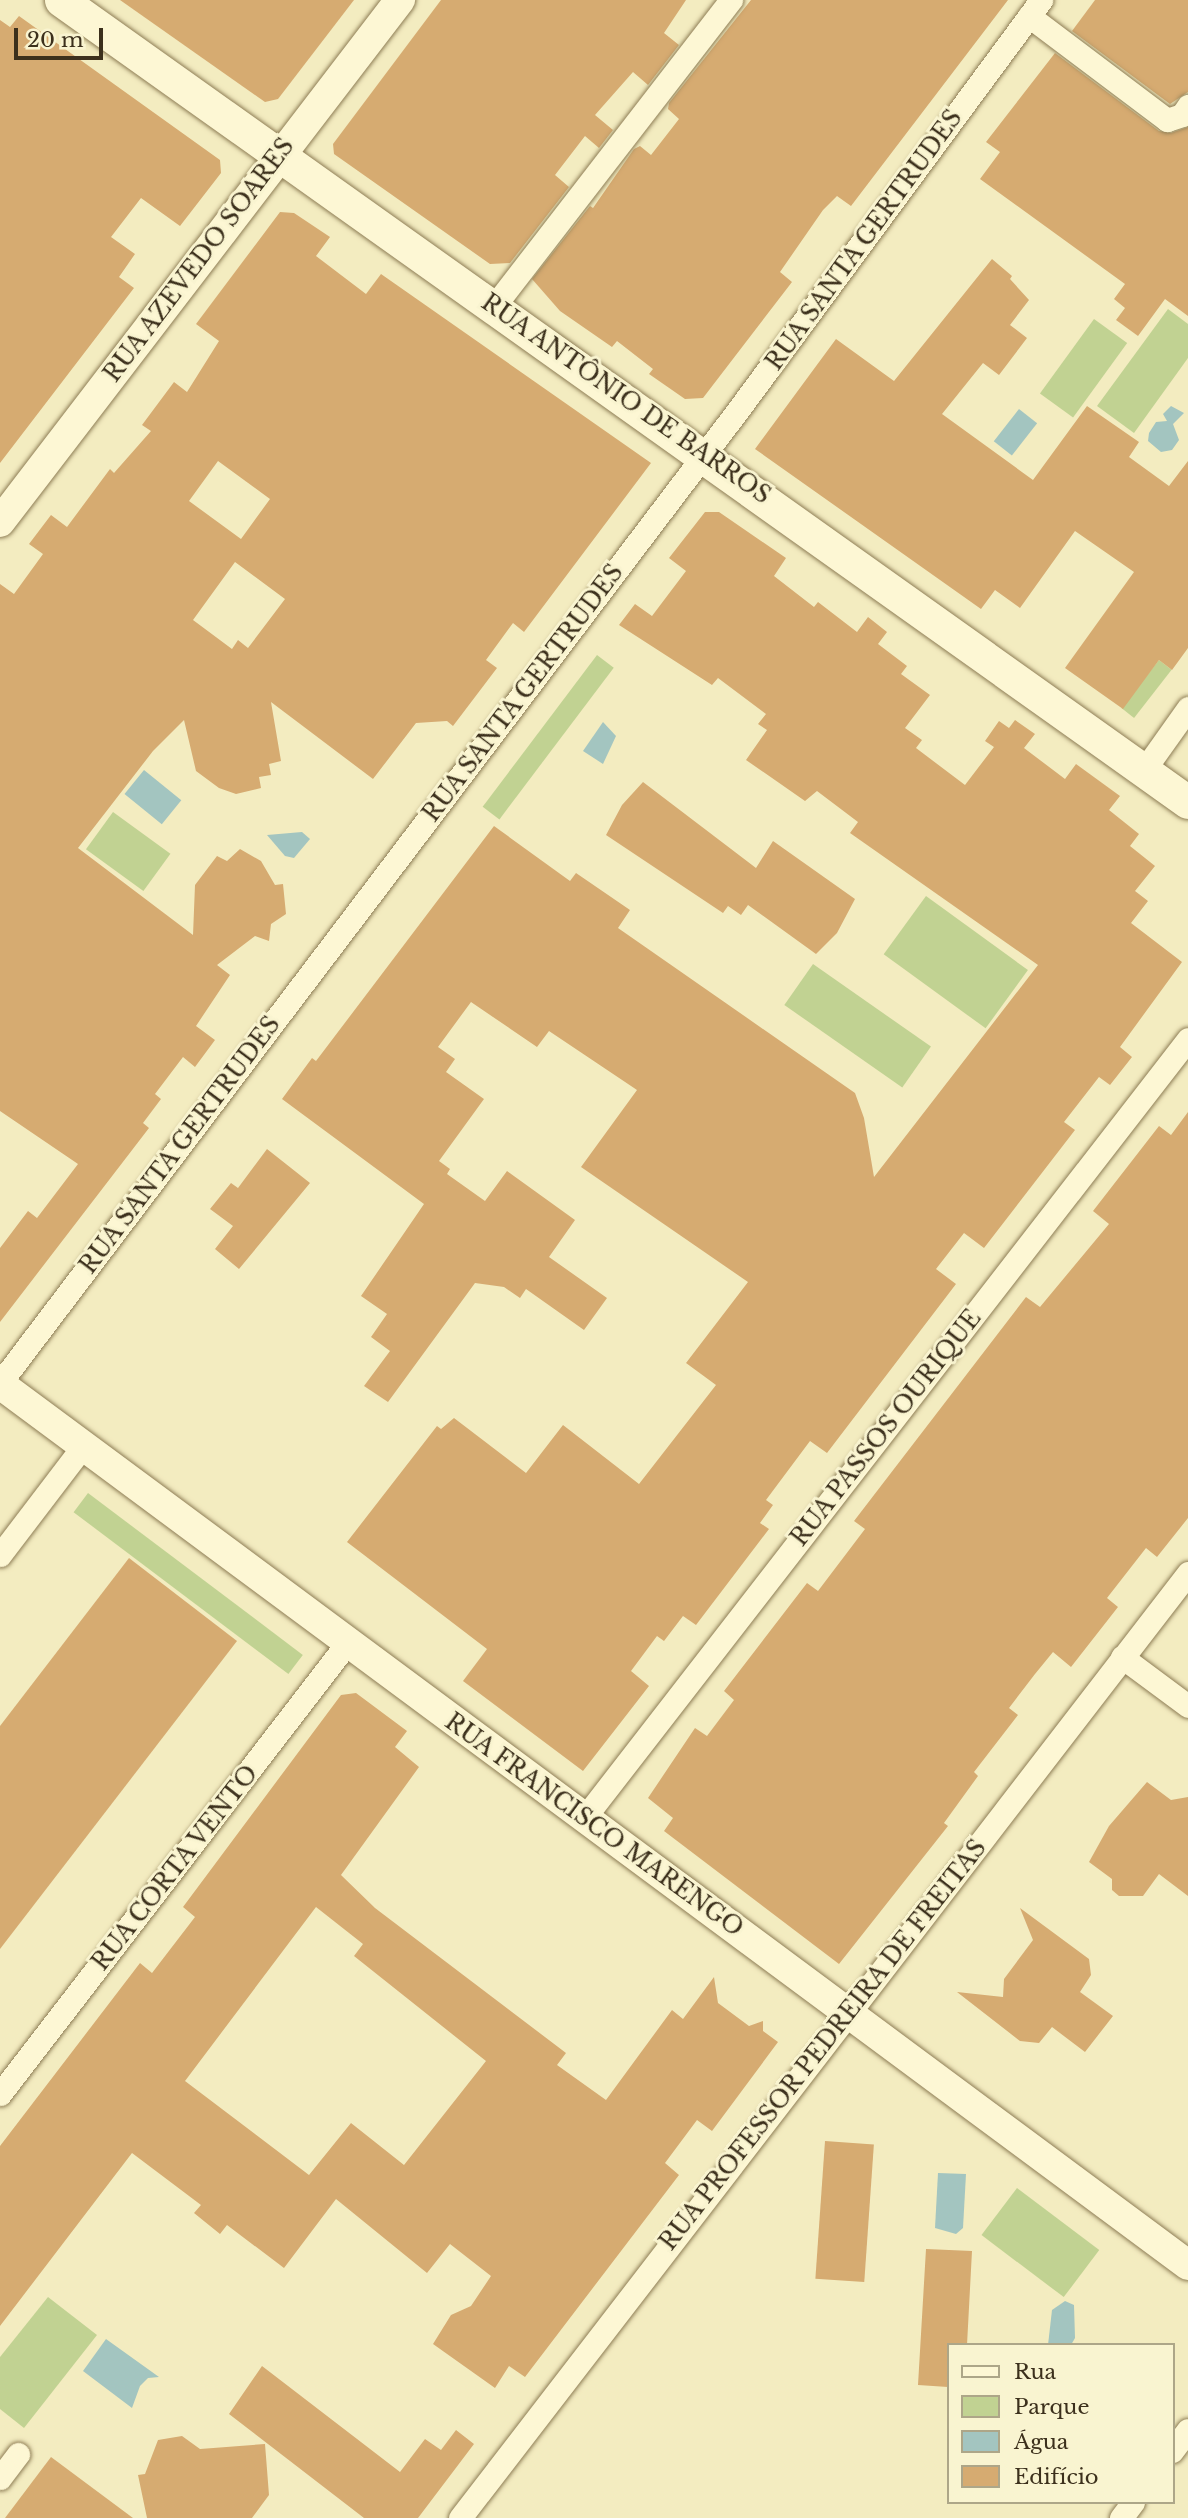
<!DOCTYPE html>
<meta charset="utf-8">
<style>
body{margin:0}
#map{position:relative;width:1188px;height:2518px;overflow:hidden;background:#f3ecc0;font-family:"Libre Baskerville",serif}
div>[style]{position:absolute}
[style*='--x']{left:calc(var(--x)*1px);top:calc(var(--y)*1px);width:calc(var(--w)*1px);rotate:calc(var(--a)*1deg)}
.green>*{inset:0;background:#c1d292;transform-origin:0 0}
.water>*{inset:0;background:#a3c5c0;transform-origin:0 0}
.building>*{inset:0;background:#d6ab71;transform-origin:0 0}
.roads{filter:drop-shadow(0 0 2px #8e7d55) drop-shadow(0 0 2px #8e7d55)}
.minor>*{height:23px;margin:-11.5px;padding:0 11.5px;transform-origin:11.5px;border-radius:11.5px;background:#fdf7d4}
.tertiary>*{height:30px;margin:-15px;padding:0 15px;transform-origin:15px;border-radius:15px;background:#fdf7d4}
.secondary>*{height:33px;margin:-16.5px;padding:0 16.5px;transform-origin:16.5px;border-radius:16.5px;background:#fdf7d4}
span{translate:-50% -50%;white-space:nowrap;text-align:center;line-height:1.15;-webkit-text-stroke:6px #f9f4d0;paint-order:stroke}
.street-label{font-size:23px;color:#3c301c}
.legend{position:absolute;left:947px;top:2343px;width:228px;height:161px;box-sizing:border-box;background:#f9f4d0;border:2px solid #ada688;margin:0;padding:9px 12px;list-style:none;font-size:21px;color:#3c301c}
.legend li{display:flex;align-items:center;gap:14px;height:35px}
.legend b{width:35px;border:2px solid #ada688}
.scale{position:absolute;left:14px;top:28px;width:89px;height:32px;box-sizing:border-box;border:4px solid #3c301c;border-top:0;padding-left:9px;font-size:21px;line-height:24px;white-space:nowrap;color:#3c301c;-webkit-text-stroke:5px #f9f4d0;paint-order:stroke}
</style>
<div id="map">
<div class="green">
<i style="clip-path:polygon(1168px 309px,1188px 324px,1188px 358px,1134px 433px,1097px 406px)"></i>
<i style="left:1094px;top:319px;width:41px;height:92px;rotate:36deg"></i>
<i style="left:597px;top:655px;width:21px;height:190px;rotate:37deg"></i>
<i style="left:1159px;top:660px;width:16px;height:61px;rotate:38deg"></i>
<i style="left:113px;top:812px;width:71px;height:46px;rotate:36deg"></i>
<i style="left:926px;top:896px;width:126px;height:72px;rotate:36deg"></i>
<i style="left:813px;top:964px;width:144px;height:50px;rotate:35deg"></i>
<i style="left:88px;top:1493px;width:269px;height:24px;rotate:37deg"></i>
<i style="left:1017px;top:2188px;width:103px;height:59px;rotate:37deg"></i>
<i style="clip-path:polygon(48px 2297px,97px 2335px,24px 2428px,0 2409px,0 2357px)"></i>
</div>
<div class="water">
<i style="clip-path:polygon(1171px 406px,1184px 413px,1173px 424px,1179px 440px,1172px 450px,1161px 452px,1148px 441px,1149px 433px,1156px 422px,1167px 421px,1163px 414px)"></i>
<i style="left:1019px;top:409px;width:23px;height:41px;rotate:38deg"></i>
<i style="clip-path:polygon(603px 722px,616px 736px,603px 764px,583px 751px)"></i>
<i style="left:144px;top:770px;width:48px;height:31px;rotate:39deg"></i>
<i style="clip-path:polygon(302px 832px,310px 839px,294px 858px,285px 856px,267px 835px)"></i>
<i style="clip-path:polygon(938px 2173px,966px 2174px,963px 2228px,956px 2234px,935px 2228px)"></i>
<i style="clip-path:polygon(1065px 2301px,1074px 2305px,1075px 2338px,1071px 2345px,1048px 2345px,1052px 2310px)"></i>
<i style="clip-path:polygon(106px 2339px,159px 2377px,148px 2378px,140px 2386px,132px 2408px,83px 2371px)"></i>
</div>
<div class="building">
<i style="clip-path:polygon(120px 0,354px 0,278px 99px,265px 102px)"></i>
<i style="clip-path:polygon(441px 0,686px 0,664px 33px,679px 45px,648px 85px,633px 72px,595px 115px,613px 130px,599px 148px,585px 136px,555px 175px,569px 187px,510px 263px,490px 264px,334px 154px,333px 144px)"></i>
<i style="clip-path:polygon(751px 0,1008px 0,851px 206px,837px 196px,823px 210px,780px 272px,792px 282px,703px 398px,685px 399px,649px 374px,653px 369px,617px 341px,612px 347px,560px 311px,532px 279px,590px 206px,593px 208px,634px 149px,640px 146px,651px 155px,679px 119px,668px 109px,669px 103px)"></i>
<i style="clip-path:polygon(1095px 0,1188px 0,1188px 92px,1170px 104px,1072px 31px)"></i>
<i style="clip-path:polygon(19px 16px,220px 160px,221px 173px,180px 226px,141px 198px,111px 237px,135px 254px,119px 277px,134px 288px,0 463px,0 20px,10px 27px)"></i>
<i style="clip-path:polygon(1055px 53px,1159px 131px,1171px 133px,1188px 127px,1188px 316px,1165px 299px,1138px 336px,1116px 320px,1125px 308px,1114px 299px,1125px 284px,980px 179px,1000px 152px,986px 142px)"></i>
<i style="clip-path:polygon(evenodd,280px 212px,294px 213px,330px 237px,316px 256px,366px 294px,381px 274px,651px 463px,524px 632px,513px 623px,486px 660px,497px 668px,453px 726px,447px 721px,416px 723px,373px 779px,271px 702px,281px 761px,269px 764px,271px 775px,259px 777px,261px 788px,236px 794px,219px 788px,196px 771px,184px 720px,153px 751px,78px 848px,193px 935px,195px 885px,217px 856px,227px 861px,240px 849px,261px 861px,275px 885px,283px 884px,286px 914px,271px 924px,269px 941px,255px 936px,217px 965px,230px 975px,196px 1026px,215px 1040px,195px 1067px,183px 1057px,155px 1094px,161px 1099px,143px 1123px,149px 1128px,0 1322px,0 1248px,28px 1211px,37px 1218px,78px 1164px,0 1111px,0 584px,14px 594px,43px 554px,29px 544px,51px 515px,67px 527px,110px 469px,114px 473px,151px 431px,142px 425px,174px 382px,187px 392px,219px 341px,196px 324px,280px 212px,218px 461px,270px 499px,241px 539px,189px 501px,218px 461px,280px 212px,235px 562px,285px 599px,248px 648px,238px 640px,232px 649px,193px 620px,235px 562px)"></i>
<i style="clip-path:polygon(992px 259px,1012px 276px,1010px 279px,1029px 300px,1010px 325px,1027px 338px,999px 375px,983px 363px,942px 414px,1033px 480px,1087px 406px,1139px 442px,1129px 457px,1169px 486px,1188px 461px,1188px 648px,1172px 670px,1159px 660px,1123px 709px,1065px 668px,1134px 572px,1075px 531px,1020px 608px,995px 590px,981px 609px,755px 449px,836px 339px,894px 381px)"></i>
<i style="clip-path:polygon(705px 512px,719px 512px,786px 558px,774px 576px,814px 607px,818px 602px,857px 632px,868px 617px,887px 632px,878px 644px,907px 666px,901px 674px,930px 695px,905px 728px,922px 740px,916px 748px,965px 785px,994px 747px,985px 741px,999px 721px,1009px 728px,1015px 720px,1035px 734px,1024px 748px,1065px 779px,1076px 764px,1120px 796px,1109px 810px,1139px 834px,1130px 846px,1155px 866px,1135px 891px,1148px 901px,1131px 923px,1182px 962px,1120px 1047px,1132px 1057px,1110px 1085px,1099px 1077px,1064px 1122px,1075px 1130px,984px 1248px,964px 1233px,936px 1269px,956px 1284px,827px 1453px,810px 1441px,766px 1500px,773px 1505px,760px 1523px,769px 1529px,696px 1625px,683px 1616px,664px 1641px,657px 1636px,631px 1671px,649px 1686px,583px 1771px,463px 1681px,487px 1649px,347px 1542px,437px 1426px,441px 1429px,454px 1418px,526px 1473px,563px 1425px,639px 1484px,716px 1385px,686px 1363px,748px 1282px,581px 1167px,637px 1090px,549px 1031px,537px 1047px,471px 1002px,438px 1047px,455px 1059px,446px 1072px,484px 1099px,439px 1161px,450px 1169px,447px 1174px,485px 1201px,507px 1171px,575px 1220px,549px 1257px,607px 1298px,584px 1330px,526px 1289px,520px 1298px,504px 1287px,475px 1283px,388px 1402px,364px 1386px,390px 1351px,371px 1337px,387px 1314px,361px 1296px,424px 1204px,282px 1099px,312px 1058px,316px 1061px,494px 826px,570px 881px,576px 873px,630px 910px,618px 928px,855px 1093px,864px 1118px,874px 1177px,1038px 965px,850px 833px,858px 822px,817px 791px,805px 801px,746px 760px,767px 730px,758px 724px,766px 714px,718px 678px,712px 685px,619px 625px,635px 604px,652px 616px,686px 571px,669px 558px)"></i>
<i style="clip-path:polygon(643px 782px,756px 868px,773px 841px,855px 899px,837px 933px,816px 954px,748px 905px,741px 915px,728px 906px,723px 913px,606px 835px,622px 805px)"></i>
<i style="clip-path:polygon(1188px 1112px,1188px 1518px,1157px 1557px,1146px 1548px,1107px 1598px,1118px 1607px,1071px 1667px,1053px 1652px,1035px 1674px,1009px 1708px,1018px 1715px,974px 1772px,978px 1776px,944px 1823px,948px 1826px,839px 1964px,664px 1831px,673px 1818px,648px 1798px,695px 1728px,707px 1736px,734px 1700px,724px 1691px,807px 1583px,818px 1591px,865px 1529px,854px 1521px,1026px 1297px,1040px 1307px,1109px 1224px,1093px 1211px,1159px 1126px,1171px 1135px)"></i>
<i style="clip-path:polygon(267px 1149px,310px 1183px,239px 1269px,215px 1249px,233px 1226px,210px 1209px,231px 1183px,238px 1188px)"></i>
<i style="clip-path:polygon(129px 1558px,237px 1641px,0 1949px,0 1726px)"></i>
<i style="clip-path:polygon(evenodd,356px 1693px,407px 1731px,395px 1747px,419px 1767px,341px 1875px,375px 1908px,566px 2053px,557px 2065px,606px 2100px,672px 2010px,683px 2019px,714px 1977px,718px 2003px,749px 2026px,763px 2021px,763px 2031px,778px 2042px,712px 2131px,697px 2120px,665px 2163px,679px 2175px,525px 2377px,509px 2366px,495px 2388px,433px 2344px,451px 2315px,471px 2306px,491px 2276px,450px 2244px,427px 2273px,336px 2199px,284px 2268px,227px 2225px,220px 2234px,194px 2213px,201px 2205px,132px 2153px,0 2326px,0 2146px,140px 1963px,152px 1973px,195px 1917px,183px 1907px,341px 1695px,356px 1693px,316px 1907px,363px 1944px,354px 1956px,486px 2061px,404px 2165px,351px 2123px,309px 2175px,185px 2081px,316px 1907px)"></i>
<i style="clip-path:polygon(1147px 1782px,1171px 1800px,1188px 1797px,1188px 1896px,1159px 1874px,1143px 1896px,1119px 1896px,1112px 1890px,1112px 1879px,1089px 1862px,1109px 1826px)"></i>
<i style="clip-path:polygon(1020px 1908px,1089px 1959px,1091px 1975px,1080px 1992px,1113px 2016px,1085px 2052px,1052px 2027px,1039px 2043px,1020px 2041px,957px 1992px,1003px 1997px,1004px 1979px,1033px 1940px)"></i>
<i style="left:825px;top:2141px;width:49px;height:138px;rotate:4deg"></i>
<i style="clip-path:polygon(926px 2249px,972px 2251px,967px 2345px,948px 2345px,948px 2387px,918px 2385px)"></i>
<i style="clip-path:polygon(262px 2366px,400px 2472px,425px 2439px,441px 2450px,456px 2430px,474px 2444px,418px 2518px,364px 2518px,229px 2414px)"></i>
<i style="clip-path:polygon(182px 2436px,200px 2449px,265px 2444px,269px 2495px,252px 2518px,147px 2518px,138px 2475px,145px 2474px,158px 2440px)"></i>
<i style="clip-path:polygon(51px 2457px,133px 2518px,5px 2518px)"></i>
</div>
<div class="roads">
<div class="minor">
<i style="--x:1029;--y:16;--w:173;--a:37"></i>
<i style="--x:1167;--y:120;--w:16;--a:-18"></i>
<i style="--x:1182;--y:115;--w:11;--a:-56"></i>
<i style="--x:495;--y:305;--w:386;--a:-52.3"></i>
<i style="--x:1144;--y:770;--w:76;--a:-54.6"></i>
<i style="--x:0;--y:1383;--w:1221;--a:-52.82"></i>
<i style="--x:738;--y:410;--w:510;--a:-53.53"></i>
<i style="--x:0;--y:1555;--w:137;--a:-52.7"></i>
<i style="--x:1122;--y:1657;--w:82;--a:36.6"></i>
<i style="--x:585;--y:1817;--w:984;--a:-52.22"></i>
<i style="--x:0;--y:2094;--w:570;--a:-52.41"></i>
<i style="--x:1172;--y:2451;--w:26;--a:-53"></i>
<i style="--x:0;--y:2478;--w:30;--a:-53"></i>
<i style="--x:460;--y:2518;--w:1193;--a:-52.39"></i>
<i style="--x:1121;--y:2518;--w:20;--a:-53"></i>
</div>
<div class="tertiary">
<i style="--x:0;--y:522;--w:658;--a:-52.54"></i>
<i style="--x:0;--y:1384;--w:1479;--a:36.56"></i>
</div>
<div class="secondary">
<i style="--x:61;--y:0;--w:1383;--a:35.44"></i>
</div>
</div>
<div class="street-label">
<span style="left:864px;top:240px;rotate:-54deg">RUA SANTA GERTRUDES</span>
<span style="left:199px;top:260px;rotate:-53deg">RUA AZEVEDO SOARES</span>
<span style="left:626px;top:399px;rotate:35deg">RUA ANTÔNIO DE BARROS</span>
<span style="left:523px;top:693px;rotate:-53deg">RUA SANTA GERTRUDES</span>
<span style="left:180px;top:1145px;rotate:-53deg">RUA SANTA GERTRUDES</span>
<span style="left:886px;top:1428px;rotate:-52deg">RUA PASSOS OURIQUE</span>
<span style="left:594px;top:1825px;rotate:36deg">RUA FRANCISCO MARENGO</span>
<span style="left:175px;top:1868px;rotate:-52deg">RUA CORTA VENTO</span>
<span style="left:823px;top:2045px;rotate:-52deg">RUA PROFESSOR PEDREIRA DE FREITAS</span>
</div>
<ul class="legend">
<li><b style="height:9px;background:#fdf7d4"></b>Rua</li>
<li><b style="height:19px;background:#c1d292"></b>Parque</li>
<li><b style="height:19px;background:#a3c5c0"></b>Água</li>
<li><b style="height:19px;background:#d6ab71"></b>Edifício</li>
</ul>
<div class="scale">20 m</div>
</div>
